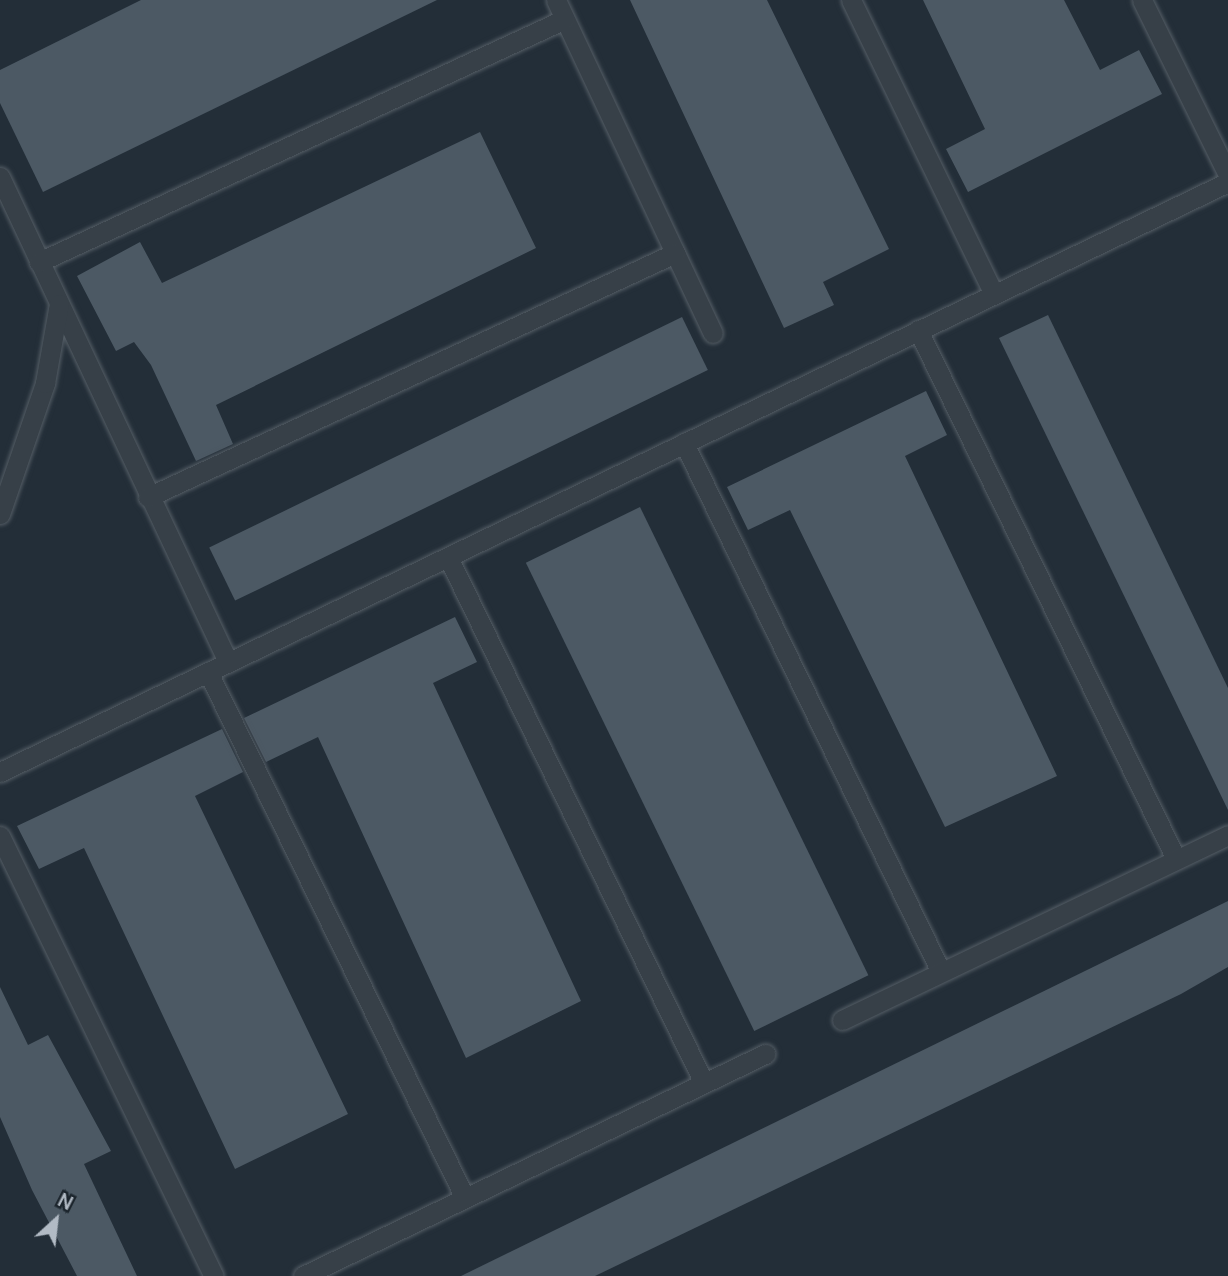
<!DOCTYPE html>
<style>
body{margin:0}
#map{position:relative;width:1228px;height:1276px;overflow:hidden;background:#232e38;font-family:Manrope,sans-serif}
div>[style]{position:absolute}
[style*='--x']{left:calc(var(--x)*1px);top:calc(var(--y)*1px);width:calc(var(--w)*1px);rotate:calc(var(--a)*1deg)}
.building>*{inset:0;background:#4c5964;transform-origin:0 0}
.roads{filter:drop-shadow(0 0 2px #555e66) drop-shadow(0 0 2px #555e66)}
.service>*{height:19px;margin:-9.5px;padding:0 9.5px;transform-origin:9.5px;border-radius:9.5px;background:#374048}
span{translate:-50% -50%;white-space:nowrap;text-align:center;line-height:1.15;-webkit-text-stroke:5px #1c252d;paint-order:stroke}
.north{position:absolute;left:21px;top:1185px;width:70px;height:70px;-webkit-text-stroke:5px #1c252d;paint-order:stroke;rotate:27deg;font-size:19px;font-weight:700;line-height:28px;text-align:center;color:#b2bbc5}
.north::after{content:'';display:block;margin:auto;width:24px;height:32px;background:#b2bbc5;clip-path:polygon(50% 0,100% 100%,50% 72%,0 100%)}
</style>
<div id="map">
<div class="building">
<i style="clip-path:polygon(141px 0,437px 0,43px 192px,0 103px,0 70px)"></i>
<i style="clip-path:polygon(630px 0,767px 0,889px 249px,823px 282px,834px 305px,784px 328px)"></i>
<i style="clip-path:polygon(923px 0,1064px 0,1100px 70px,1139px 50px,1162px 94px,968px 192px,946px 149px,985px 129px)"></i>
<i style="clip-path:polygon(480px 132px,536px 248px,216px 405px,233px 444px,196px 461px,151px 365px,134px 342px,116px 351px,77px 276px,140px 242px,162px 283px)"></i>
<i style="clip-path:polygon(1048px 315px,1228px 688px,1228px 810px,999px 338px)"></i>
<i style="left:682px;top:317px;width:59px;height:526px;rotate:64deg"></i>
<i style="clip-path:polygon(926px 391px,947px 435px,905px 456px,1057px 776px,945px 827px,790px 510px,748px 530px,727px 487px)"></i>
<i style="left:640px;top:507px;width:521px;height:127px;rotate:64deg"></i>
<i style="clip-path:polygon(455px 617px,477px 662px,433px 683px,581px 1001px,466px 1058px,318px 737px,266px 762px,244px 718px)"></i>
<i style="clip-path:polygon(222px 729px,243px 772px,195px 796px,348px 1114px,235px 1169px,84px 848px,39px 869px,17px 826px)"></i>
<i style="clip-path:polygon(1228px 901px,1228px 967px,1181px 994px,595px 1276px,461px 1276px)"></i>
<i style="clip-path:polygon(0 987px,28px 1045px,48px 1035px,111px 1151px,84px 1164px,137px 1276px,77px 1276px,32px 1190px,0 1117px)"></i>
</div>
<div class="roads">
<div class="service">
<i style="--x:556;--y:0;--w:368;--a:64.8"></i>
<i style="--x:851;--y:0;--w:327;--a:64.1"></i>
<i style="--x:1142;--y:0;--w:195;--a:63.8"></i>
<i style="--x:0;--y:177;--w:536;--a:64.82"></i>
<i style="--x:39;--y:262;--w:579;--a:-24.8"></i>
<i style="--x:918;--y:330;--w:589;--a:64"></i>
<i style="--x:684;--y:443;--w:588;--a:64.09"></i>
<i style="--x:148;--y:497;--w:581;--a:-24.84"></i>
<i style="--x:0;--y:514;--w:139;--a:-71"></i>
<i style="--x:45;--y:383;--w:80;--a:-80"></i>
<i style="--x:448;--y:557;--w:585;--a:64.05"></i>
<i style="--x:208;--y:672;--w:585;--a:63.96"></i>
<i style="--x:0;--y:772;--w:1362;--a:-25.66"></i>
<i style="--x:0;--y:836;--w:489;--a:64.1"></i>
<i style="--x:842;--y:1020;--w:428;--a:-25.6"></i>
<i style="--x:303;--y:1276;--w:513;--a:-25.67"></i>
</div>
</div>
<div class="north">N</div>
</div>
